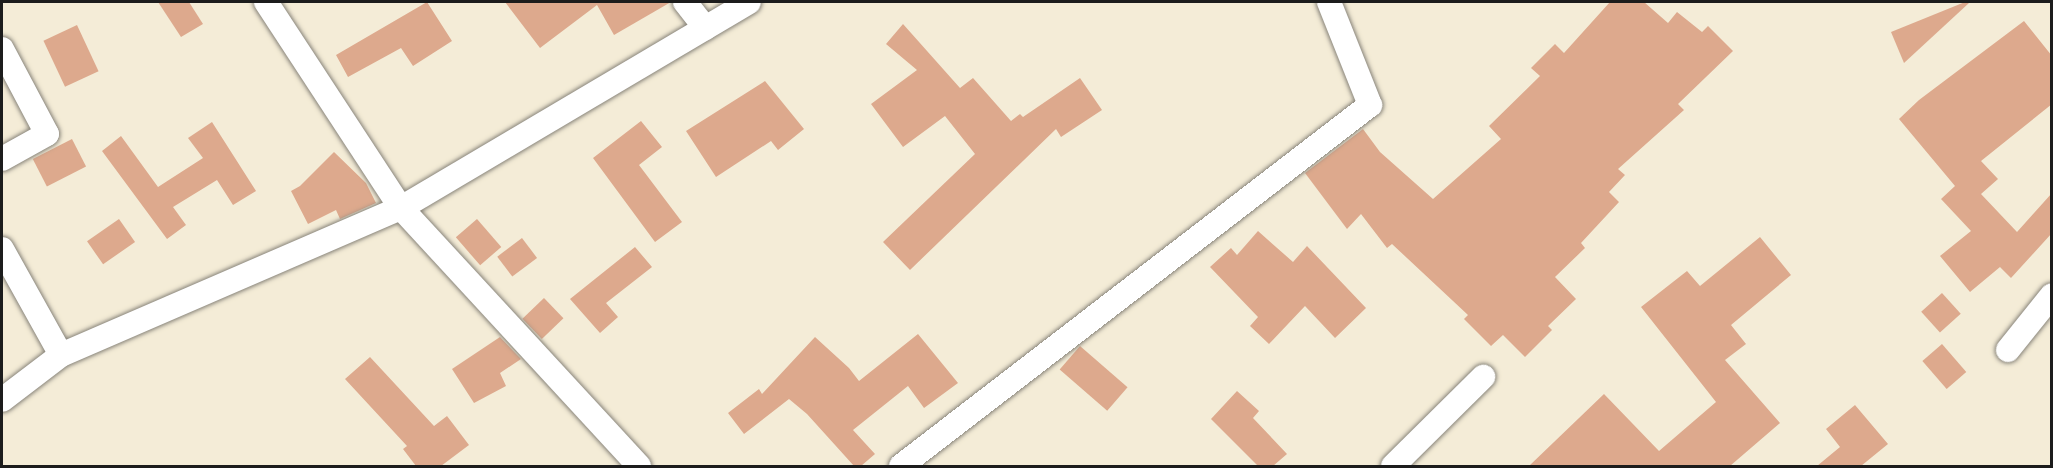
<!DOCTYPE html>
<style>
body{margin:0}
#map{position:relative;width:2053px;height:468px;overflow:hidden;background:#f4ecd7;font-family:"Patrick Hand",sans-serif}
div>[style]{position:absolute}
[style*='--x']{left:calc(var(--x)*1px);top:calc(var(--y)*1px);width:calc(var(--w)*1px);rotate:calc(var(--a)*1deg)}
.building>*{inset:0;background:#dda98d;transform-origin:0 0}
.roads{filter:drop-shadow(0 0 2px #88847a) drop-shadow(0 0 2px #88847a)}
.minor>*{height:24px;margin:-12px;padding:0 12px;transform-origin:12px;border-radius:12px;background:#fff}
span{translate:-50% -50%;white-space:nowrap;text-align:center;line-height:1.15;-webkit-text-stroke:5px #fbf7ec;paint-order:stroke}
.frame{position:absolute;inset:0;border:3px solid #1c1c1c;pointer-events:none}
</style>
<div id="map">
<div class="building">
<i style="clip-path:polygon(158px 2px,189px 2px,203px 24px,181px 37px)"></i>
<i style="clip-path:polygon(427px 2px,452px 41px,413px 66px,401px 48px,348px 77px,336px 55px)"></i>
<i style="clip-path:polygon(505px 2px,671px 2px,614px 35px,597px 5px,540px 48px)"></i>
<i style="clip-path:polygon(1610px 2px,1644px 2px,1668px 23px,1677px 12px,1702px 32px,1708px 26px,1733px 51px,1678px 104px,1684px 110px,1618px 169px,1625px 175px,1609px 192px,1619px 202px,1581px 243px,1585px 248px,1555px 277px,1576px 299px,1548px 326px,1552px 330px,1525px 357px,1503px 335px,1491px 346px,1464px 319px,1468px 315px,1392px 244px,1387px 248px,1361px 214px,1347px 229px,1305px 173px,1363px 129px,1380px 152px,1433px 199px,1501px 139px,1489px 126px,1540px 76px,1531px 68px,1555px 44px,1564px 53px)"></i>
<i style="clip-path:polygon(1965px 2px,1969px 3px,1904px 63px,1891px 32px)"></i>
<i style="clip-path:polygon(2024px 21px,2052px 56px,2052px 104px,1981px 161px,1998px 179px,1981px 194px,2017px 232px,2052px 193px,2052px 233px,2011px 278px,2000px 267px,1970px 292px,1940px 256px,1971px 231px,1941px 199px,1955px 186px,1899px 119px,1919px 100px)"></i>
<i style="clip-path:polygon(903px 24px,960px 88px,973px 78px,1011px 121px,1020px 114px,1023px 117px,1080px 78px,1102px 110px,1061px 137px,1056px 129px,910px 270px,883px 242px,975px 154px,945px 116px,903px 147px,871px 104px,917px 70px,886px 44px)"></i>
<i style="left:77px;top:25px;width:51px;height:37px;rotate:65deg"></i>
<i style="clip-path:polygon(765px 81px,804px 129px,778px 150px,771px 141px,716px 177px,686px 131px)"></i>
<i style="clip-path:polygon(641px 121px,662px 147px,639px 165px,682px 222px,655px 242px,593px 158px)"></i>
<i style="clip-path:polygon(212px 122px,256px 191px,233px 205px,217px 180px,173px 207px,186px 225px,167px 239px,102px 151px,121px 136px,158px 187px,203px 158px,188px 138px)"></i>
<i style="left:72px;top:139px;width:31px;height:44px;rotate:63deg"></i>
<i style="clip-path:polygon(334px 152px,366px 183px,376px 203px,340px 219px,336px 210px,308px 224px,291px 191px,300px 186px)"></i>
<i style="left:119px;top:219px;width:28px;height:39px;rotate:55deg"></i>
<i style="left:477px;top:219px;width:37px;height:28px;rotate:49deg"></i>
<i style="clip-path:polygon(1258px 231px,1293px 262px,1307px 246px,1366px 308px,1335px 338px,1305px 306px,1269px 344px,1250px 326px,1258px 317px,1210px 267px,1231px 248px,1237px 255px)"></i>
<i style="clip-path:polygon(1760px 237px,1791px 275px,1731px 325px,1746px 344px,1725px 360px,1780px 423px,1730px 466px,1529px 466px,1604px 394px,1659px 451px,1716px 402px,1641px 307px,1687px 271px,1700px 286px)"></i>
<i style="left:522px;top:238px;width:25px;height:31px;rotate:53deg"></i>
<i style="clip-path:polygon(635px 247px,652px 267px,606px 303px,618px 317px,600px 333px,570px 299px)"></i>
<i style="left:1942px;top:293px;width:28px;height:28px;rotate:48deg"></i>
<i style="left:544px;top:298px;width:28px;height:30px;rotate:46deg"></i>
<i style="clip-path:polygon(918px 334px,958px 383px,924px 408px,908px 386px,853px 430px,875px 454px,861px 466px,854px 466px,807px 414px,789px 399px,744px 434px,728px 413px,759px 389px,762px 394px,815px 337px,849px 368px,859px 381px)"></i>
<i style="clip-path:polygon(500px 337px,521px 359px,500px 373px,506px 386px,474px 403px,452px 369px)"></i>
<i style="left:1942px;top:344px;width:37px;height:26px;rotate:49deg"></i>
<i style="left:1080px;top:346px;width:63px;height:31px;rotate:41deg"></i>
<i style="clip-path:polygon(370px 357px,434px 426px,447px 416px,469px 445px,441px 466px,416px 466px,403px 449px,407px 446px,345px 379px)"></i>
<i style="clip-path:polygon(1237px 391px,1259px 411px,1253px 418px,1287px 454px,1273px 466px,1258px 466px,1211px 419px)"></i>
<i style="clip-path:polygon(1855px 405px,1888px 444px,1861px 466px,1817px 466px,1840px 447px,1826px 429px)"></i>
</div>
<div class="roads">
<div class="minor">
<i style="--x:266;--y:2;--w:246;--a:56.8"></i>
<i style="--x:401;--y:208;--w:351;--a:47.3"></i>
<i style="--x:685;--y:2;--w:33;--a:52"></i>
<i style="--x:2;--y:49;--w:96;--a:62.1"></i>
<i style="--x:47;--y:134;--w:51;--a:150.9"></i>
<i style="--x:2;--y:249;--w:121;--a:60.9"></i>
<i style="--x:61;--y:355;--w:74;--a:142.7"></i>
<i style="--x:2008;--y:350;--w:70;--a:-51.3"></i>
<i style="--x:61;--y:355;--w:370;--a:-23.4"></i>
<i style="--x:401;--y:208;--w:404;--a:-30.6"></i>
<i style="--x:901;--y:466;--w:592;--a:-37.59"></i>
<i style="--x:1370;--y:105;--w:111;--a:-111.7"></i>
<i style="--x:1393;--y:466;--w:127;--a:-44.7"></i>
</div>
</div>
<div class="frame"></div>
</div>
